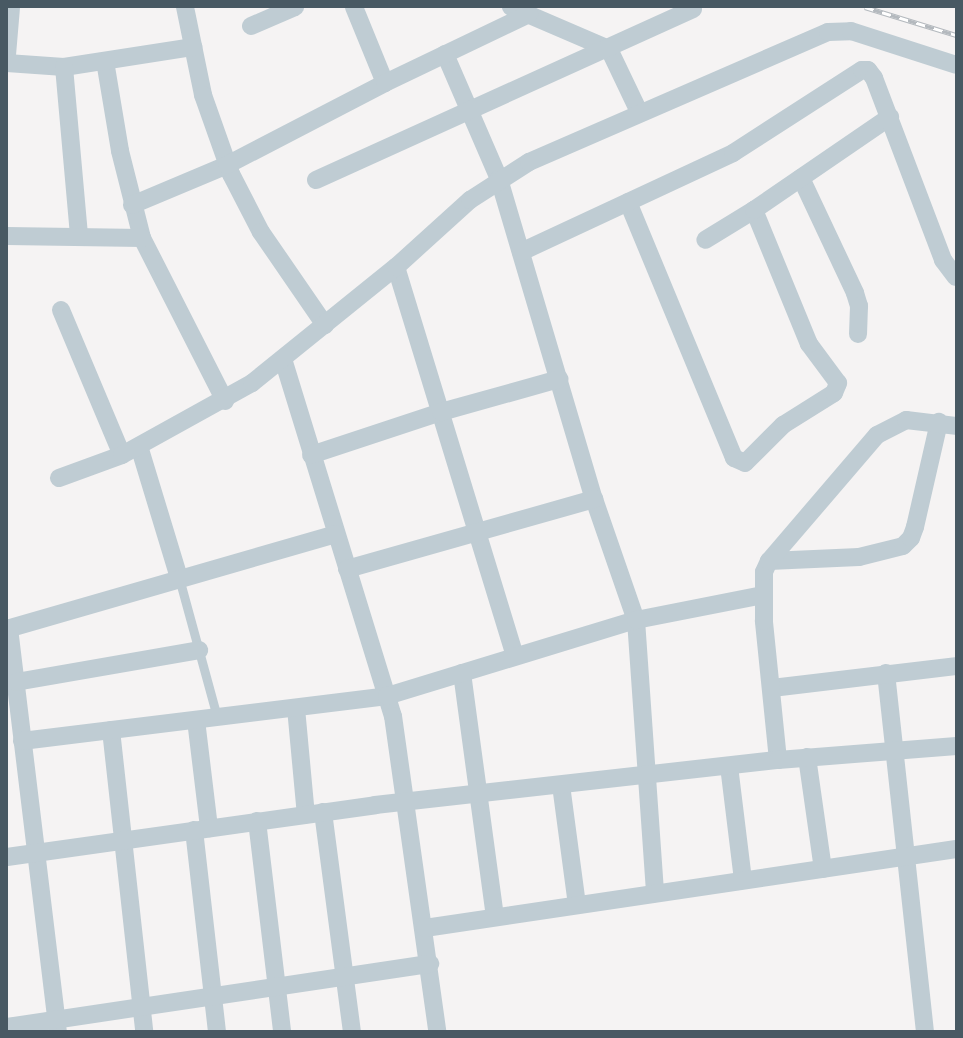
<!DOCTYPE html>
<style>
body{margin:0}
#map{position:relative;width:963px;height:1038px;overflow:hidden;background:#f5f3f3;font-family:"Archivo Narrow",sans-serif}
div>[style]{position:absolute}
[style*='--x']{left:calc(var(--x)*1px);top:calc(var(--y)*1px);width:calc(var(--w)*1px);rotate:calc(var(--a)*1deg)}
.service>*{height:9px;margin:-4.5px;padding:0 4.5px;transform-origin:4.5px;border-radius:4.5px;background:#bfccd3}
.minor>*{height:18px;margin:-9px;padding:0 9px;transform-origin:9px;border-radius:9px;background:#bfccd3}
.rail>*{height:4.5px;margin-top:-2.25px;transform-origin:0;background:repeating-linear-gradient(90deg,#fff 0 9px,#b4b9be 0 18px);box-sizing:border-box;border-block:1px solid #b4b9be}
span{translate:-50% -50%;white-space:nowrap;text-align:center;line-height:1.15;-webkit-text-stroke:3px #fff;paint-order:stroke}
.frame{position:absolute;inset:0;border:8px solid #485963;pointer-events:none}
</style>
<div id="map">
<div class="service">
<i style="--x:179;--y:578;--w:144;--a:74.7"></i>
</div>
<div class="minor">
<i style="--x:185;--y:7;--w:90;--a:78.4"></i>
<i style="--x:203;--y:95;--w:84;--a:70.5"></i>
<i style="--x:231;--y:174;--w:65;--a:62.7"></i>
<i style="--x:261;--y:232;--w:113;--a:55.5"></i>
<i style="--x:354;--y:7;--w:82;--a:67.8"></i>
<i style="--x:511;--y:7;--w:107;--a:23.2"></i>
<i style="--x:609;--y:49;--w:70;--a:64.5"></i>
<i style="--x:251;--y:26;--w:48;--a:-23.4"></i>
<i style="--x:445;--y:54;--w:136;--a:66.6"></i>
<i style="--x:499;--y:179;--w:334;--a:73.5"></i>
<i style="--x:594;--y:499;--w:128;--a:70.9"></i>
<i style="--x:636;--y:620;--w:274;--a:86"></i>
<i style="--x:7;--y:55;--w:48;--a:-85.2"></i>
<i style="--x:105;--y:61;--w:91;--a:80.5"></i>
<i style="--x:120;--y:151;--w:90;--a:75.8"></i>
<i style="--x:142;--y:238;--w:183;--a:63"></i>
<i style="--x:7;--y:63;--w:57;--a:4"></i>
<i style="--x:64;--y:67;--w:131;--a:-8.8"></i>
<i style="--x:64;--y:67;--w:170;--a:84.9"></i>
<i style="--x:801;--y:178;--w:127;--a:64.8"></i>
<i style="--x:855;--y:293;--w:14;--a:73"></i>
<i style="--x:859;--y:306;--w:28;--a:92"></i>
<i style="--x:316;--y:180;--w:414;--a:-24.4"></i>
<i style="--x:628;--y:202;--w:277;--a:67.5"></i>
<i style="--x:734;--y:458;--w:12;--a:24"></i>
<i style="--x:745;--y:463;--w:54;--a:-45"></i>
<i style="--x:783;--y:425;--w:60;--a:-32.1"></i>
<i style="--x:834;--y:393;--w:11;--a:-68"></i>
<i style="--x:838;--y:383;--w:49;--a:-126.6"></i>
<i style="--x:809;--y:344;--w:145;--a:-112.3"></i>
<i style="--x:754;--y:210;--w:57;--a:148.5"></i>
<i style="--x:132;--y:205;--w:103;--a:-22.8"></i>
<i style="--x:227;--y:165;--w:178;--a:-27.4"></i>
<i style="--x:385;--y:83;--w:160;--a:-25.6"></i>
<i style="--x:754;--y:210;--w:165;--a:-34.4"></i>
<i style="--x:7;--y:236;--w:135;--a:0.8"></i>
<i style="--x:521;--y:252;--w:234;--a:-25"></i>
<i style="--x:733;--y:153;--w:153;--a:-32.8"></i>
<i style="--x:862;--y:70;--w:6;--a:0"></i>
<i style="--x:868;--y:70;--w:10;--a:53"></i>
<i style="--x:874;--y:78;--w:195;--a:69.2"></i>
<i style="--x:943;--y:260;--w:21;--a:53"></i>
<i style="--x:396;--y:267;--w:407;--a:73"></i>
<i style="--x:61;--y:310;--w:157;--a:67.2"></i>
<i style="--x:283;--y:359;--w:374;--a:72.9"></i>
<i style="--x:393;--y:716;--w:318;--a:82"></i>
<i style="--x:139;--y:446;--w:138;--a:73.1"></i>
<i style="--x:311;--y:455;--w:137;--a:-18.3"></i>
<i style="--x:441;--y:412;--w:123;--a:-15.6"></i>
<i style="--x:59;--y:478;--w:67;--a:-20.1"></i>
<i style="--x:122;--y:455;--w:149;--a:-29"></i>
<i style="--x:252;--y:383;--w:185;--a:-38.9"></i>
<i style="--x:396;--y:267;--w:100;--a:-42.2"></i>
<i style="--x:470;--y:200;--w:70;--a:-32.8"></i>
<i style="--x:529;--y:162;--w:326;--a:-23.5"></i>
<i style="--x:828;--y:32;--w:23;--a:-2"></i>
<i style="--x:851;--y:31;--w:110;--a:17.9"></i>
<i style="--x:769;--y:561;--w:90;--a:-2.5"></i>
<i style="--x:859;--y:557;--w:45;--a:-14"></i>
<i style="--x:903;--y:546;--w:11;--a:-45"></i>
<i style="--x:911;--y:538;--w:12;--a:-70"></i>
<i style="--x:915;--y:527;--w:108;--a:-77.1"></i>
<i style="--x:347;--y:569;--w:257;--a:-15.8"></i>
<i style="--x:9;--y:628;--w:406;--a:83.1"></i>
<i style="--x:7;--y:629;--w:342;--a:-16.1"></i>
<i style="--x:462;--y:673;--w:246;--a:82.3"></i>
<i style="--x:886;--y:673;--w:360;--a:83.8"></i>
<i style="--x:16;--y:682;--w:186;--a:-9.9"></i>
<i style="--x:772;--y:688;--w:185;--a:-6.8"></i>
<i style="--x:296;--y:708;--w:107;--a:84.7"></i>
<i style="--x:196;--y:720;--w:109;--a:83.1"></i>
<i style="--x:111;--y:730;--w:303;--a:83.7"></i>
<i style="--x:22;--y:741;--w:368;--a:-7"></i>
<i style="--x:387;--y:696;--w:260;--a:-17"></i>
<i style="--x:636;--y:620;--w:129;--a:-11.1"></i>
<i style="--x:807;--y:757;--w:113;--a:81.9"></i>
<i style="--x:778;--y:760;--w:140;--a:-95.8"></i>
<i style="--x:764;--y:621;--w:49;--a:-90"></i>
<i style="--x:764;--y:572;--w:12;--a:-66"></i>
<i style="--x:769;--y:561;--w:166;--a:-49.4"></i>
<i style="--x:877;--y:435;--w:33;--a:-27"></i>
<i style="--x:906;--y:420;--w:50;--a:6.8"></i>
<i style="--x:729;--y:766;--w:115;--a:83"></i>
<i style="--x:561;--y:785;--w:121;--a:82.4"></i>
<i style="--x:323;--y:812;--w:221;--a:82.5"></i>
<i style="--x:257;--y:821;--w:211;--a:83.2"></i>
<i style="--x:194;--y:830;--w:202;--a:83.5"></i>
<i style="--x:7;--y:857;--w:372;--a:-8"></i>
<i style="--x:375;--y:805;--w:406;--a:-6.4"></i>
<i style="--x:778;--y:760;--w:179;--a:-4.5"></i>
<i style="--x:425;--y:928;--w:537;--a:-8.46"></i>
<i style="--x:7;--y:1027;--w:428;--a:-8.5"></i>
</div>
<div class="rail">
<i style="--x:865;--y:7;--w:95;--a:17.1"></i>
</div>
<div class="frame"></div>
</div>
